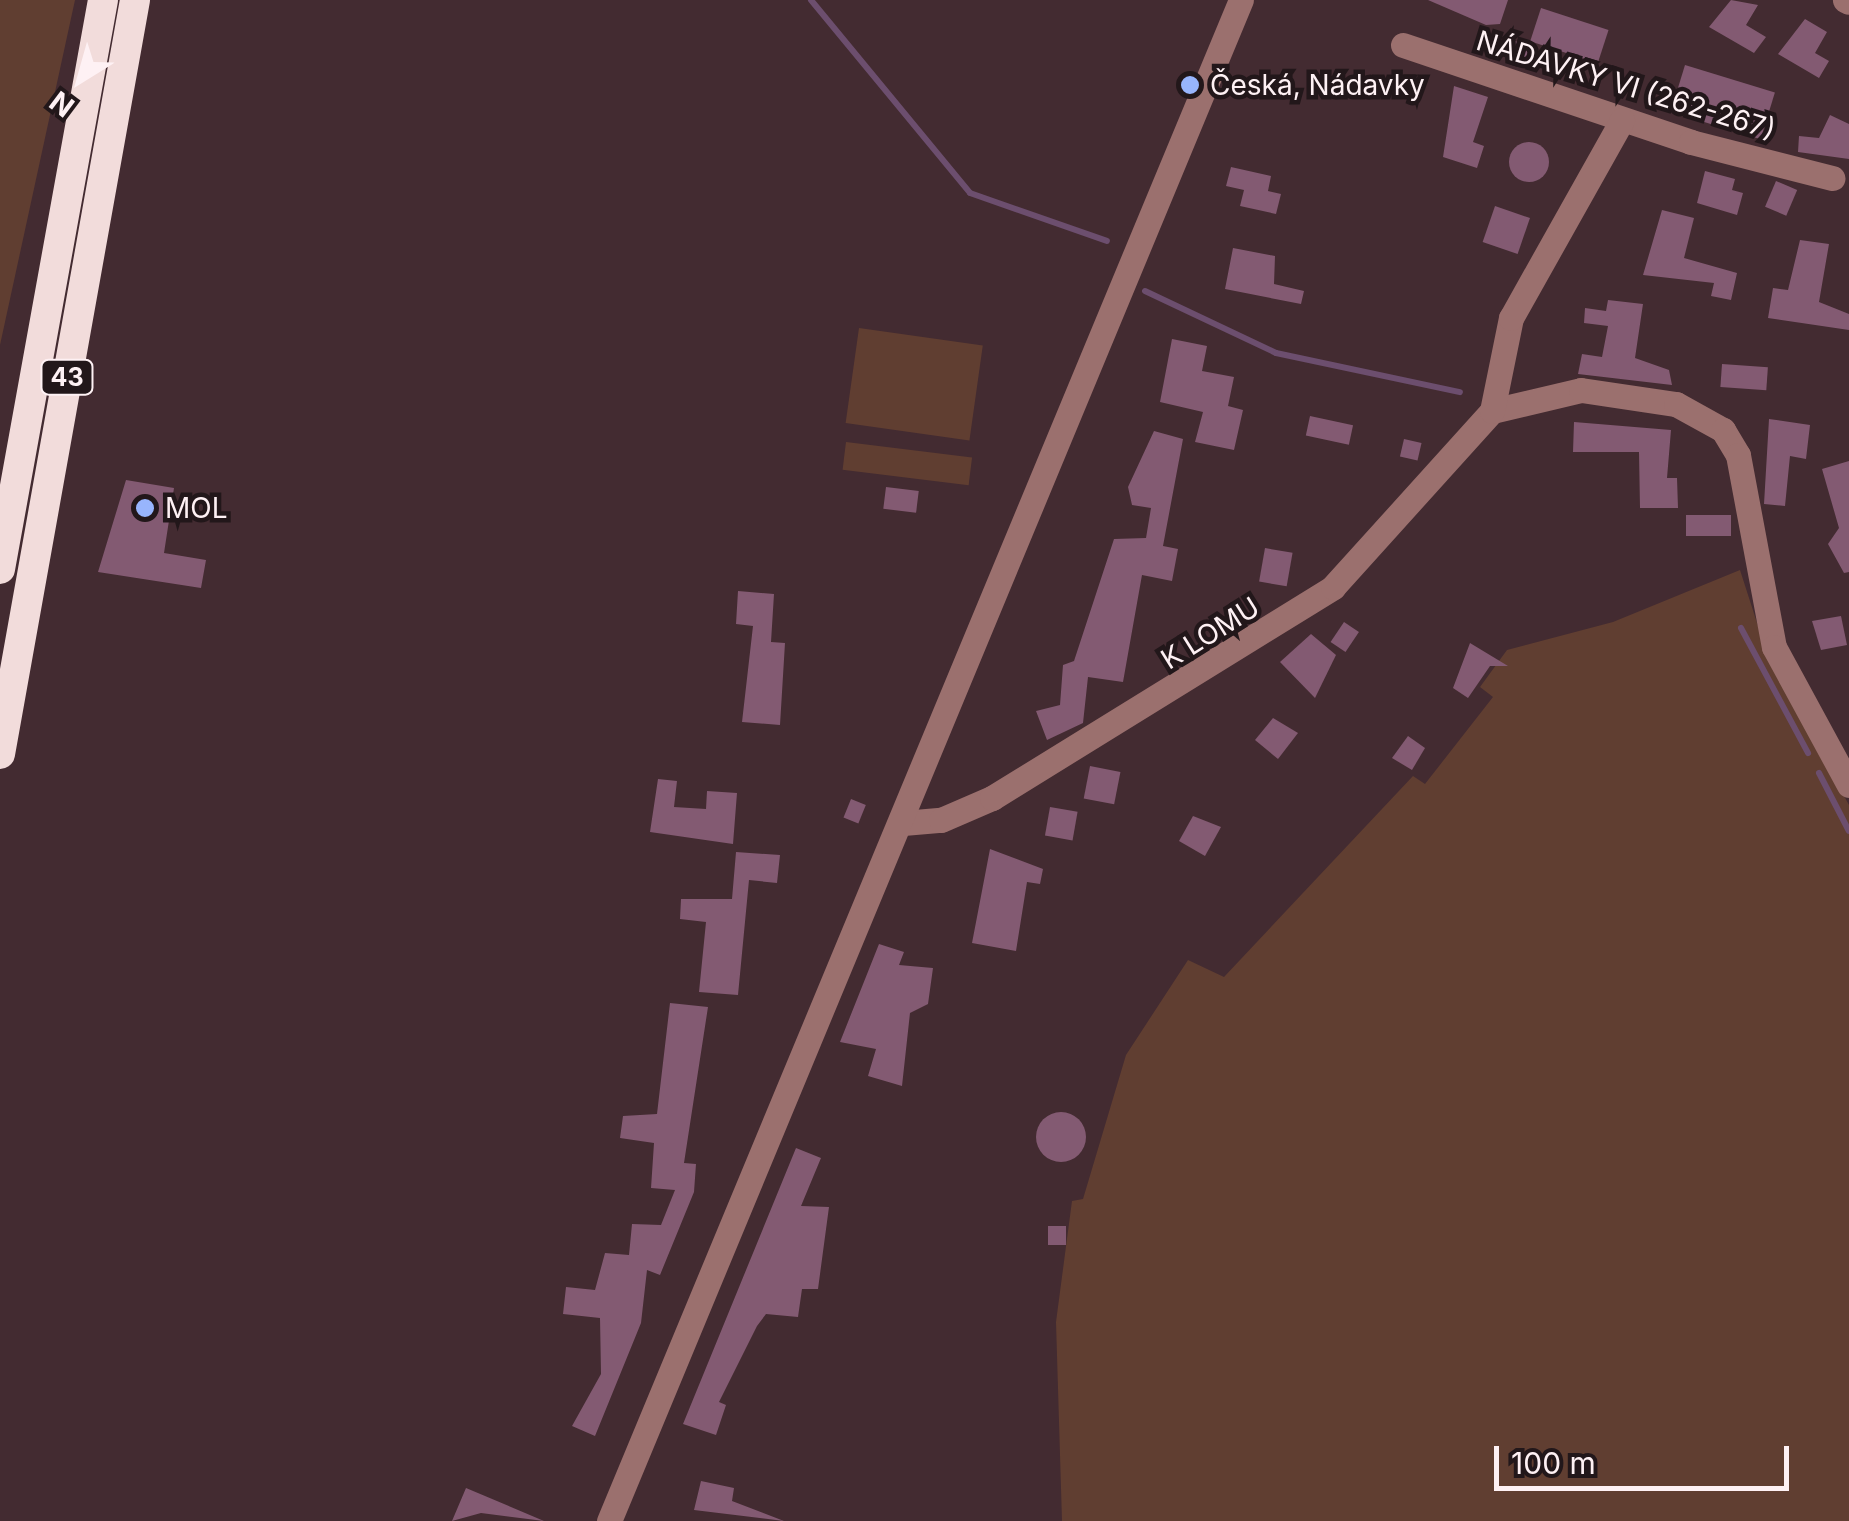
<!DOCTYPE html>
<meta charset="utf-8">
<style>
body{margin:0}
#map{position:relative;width:1849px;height:1521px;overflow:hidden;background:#432b31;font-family:Inter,sans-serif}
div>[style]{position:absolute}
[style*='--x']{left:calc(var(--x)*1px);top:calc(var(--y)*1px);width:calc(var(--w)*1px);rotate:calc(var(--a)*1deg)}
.green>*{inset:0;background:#603e31;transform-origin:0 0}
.stream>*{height:6px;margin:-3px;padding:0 3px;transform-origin:3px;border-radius:3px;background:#6c4e6e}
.building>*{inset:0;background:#835a72;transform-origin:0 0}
.round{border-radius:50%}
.minor>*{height:25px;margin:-12.5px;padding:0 12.5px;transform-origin:12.5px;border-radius:12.5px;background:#9b706e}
.highway>*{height:30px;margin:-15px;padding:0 15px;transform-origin:15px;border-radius:15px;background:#f2dcdb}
.dots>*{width:28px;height:28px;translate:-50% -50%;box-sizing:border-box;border:5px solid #22171a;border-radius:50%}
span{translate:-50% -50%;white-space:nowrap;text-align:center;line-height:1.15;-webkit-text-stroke:9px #22171a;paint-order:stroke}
.shield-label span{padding:2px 8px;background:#22171a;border:2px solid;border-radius:8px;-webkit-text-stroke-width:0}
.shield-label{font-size:25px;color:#fef1f4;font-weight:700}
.poi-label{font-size:28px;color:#fef1f4}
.left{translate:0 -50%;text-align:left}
.street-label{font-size:28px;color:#fef1f4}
.north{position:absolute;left:30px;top:30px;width:100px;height:100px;-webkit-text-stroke:8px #22171a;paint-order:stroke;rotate:217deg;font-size:28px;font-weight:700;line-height:40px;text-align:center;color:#fef1f4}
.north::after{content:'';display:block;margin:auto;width:35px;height:45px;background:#fef1f4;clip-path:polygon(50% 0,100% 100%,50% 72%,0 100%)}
.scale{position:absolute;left:1494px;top:1446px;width:295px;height:45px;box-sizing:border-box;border:5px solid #fef1f4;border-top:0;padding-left:12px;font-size:30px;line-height:35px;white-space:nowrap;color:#fef1f4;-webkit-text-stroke:8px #22171a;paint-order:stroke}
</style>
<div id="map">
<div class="green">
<i style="clip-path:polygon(0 0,75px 0,0 345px)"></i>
<i style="left:859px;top:328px;width:125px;height:96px;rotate:8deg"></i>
<i style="left:846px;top:442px;width:127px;height:28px;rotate:7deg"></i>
<i style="clip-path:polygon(1740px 570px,1768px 657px,1849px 805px,1849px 1521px,1062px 1521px,1056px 1322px,1072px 1201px,1083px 1199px,1126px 1055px,1188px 960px,1224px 977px,1413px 776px,1425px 784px,1493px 697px,1480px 687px,1507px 650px,1613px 622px)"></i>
</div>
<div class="stream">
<i style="--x:811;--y:0;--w:250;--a:50.5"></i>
<i style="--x:970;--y:193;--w:145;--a:19.3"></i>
<i style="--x:1145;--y:291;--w:145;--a:25.3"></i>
<i style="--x:1276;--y:353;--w:188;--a:12"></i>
<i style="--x:1741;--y:628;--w:142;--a:61.8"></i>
<i style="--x:1819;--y:773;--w:65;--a:62.7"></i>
</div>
<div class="building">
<i style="clip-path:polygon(1428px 0,1508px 0,1500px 24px,1486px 25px)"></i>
<i style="clip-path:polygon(1731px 0,1758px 5px,1746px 25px,1766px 37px,1754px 53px,1709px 27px)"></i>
<i style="left:1541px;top:8px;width:71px;height:35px;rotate:18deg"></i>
<i style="clip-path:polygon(1805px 19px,1827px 32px,1815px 53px,1829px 61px,1819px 78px,1778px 54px)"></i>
<i style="left:1512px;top:40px;width:19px;height:20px;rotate:18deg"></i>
<i style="left:1685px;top:65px;width:94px;height:49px;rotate:17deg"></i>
<i style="clip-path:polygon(1454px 86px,1488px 97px,1473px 142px,1484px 146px,1477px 168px,1443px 157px)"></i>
<i style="clip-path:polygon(1830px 115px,1849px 124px,1849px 159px,1798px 152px,1799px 136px,1819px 138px)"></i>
<i class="round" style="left:1509px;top:142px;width:40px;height:40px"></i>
<i style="clip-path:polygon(1231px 167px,1271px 176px,1268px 191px,1281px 194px,1276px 214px,1240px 206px,1244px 190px,1226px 186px)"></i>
<i style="clip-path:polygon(1705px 171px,1735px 179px,1732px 190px,1743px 193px,1737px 215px,1697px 203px)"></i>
<i style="left:1776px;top:181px;width:23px;height:28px;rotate:23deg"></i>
<i style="left:1495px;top:206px;width:37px;height:38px;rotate:19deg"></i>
<i style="clip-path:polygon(1662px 210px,1694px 218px,1684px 258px,1737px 273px,1731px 300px,1711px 296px,1714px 283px,1643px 275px)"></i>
<i style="clip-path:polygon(1800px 240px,1829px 244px,1819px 302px,1849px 314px,1849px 330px,1768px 318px,1773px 288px,1788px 290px)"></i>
<i style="clip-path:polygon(1233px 248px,1275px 256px,1274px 284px,1304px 291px,1301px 304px,1225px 289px)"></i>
<i style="clip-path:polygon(1608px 300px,1643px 304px,1635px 358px,1669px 370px,1672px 385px,1578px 374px,1582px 354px,1602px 357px,1608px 326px,1584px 323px,1585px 308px,1606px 311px)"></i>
<i style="clip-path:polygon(1172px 339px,1207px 346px,1202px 371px,1234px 377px,1228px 406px,1243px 410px,1234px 450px,1195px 442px,1203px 412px,1160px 402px)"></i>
<i style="left:1722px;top:364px;width:46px;height:23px;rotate:4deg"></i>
<i style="left:1310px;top:416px;width:44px;height:20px;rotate:12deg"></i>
<i style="clip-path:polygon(1769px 419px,1810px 425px,1806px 459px,1790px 456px,1785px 506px,1764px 504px)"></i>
<i style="clip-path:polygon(1574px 422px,1671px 430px,1667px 478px,1677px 478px,1678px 508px,1640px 508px,1639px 452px,1573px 452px)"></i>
<i style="clip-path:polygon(1154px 431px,1183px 439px,1163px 546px,1178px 549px,1172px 581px,1142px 575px,1123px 682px,1088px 677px,1083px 723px,1047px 740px,1036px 711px,1060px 705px,1063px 665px,1074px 661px,1114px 539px,1146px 538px,1151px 508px,1132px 505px,1128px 487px)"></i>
<i style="left:1404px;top:439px;width:18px;height:18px;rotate:13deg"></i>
<i style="clip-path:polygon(1849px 461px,1849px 572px,1844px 573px,1828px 544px,1839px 528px,1822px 469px)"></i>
<i style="clip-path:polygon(126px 480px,174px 488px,164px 553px,206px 560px,201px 588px,98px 572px)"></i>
<i style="left:886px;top:487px;width:33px;height:22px;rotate:7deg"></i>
<i style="left:1686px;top:515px;width:45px;height:21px"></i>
<i style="left:1265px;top:548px;width:28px;height:34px;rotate:10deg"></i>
<i style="clip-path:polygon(738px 591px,774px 594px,771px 642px,785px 643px,780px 725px,742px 722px,753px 626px,736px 624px)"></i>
<i style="clip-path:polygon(1841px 616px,1847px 645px,1821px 650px,1812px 621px)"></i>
<i style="left:1344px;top:622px;width:18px;height:24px;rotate:34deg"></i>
<i style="clip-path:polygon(1311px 634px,1336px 655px,1315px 698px,1280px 662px)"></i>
<i style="clip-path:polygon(1470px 643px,1508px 666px,1490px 666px,1468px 698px,1453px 688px)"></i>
<i style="clip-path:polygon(1273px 718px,1298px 733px,1278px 759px,1255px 740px)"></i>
<i style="clip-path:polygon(1408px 736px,1425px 748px,1412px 770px,1392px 758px)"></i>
<i style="left:1090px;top:766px;width:31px;height:33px;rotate:11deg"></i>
<i style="clip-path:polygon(658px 779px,677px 781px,674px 807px,706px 809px,707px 791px,737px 793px,733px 844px,650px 832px)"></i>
<i style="left:851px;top:799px;width:16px;height:20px;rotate:22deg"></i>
<i style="left:1050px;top:807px;width:28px;height:29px;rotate:10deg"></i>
<i style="clip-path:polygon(1193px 816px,1221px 827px,1205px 856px,1179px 841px)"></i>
<i style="clip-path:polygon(990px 849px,1043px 869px,1040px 884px,1027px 882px,1016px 951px,972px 943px)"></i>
<i style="clip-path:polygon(736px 852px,780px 855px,777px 883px,749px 880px,738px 995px,699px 992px,706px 922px,680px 919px,681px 899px,732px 899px)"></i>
<i style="clip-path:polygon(879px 944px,904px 952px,899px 965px,933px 968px,928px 1004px,910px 1013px,902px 1086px,868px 1076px,876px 1049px,840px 1042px)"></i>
<i style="clip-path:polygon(670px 1003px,708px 1007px,684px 1163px,696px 1164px,694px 1192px,660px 1275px,647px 1270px,641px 1323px,595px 1436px,572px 1426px,601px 1374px,600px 1318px,563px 1314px,566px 1287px,595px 1290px,605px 1253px,629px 1255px,632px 1224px,661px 1225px,675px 1190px,651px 1188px,654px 1143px,620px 1138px,623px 1116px,657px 1114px)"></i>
<i class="round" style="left:1036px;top:1112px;width:50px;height:50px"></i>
<i style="clip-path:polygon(796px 1148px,821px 1158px,801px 1206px,829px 1207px,818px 1289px,802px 1289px,798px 1317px,766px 1314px,757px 1326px,719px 1402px,726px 1405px,716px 1435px,683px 1424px)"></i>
<i style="left:1048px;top:1226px;width:18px;height:19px"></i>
<i style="clip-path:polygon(701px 1481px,734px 1488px,732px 1501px,784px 1521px,694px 1510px)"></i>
<i style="clip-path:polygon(466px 1488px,544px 1521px,481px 1513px,452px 1521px)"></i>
</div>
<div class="minor">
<i style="--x:1845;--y:0;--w:4;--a:27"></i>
<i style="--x:1403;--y:45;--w:304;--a:18.6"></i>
<i style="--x:1691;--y:142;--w:146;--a:14.3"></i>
<i style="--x:1492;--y:411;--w:91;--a:-13.3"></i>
<i style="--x:1581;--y:390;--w:96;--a:8.4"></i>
<i style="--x:1676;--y:404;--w:54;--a:29"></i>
<i style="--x:1723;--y:430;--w:29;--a:59"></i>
<i style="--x:1738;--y:455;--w:195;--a:79.4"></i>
<i style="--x:1774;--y:647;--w:157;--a:61.5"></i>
<i style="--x:903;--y:823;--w:38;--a:-5"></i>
<i style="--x:941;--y:820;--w:56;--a:-23.3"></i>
<i style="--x:992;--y:798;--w:401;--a:-31.7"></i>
<i style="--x:1333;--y:587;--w:237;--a:-47.9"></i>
<i style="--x:1492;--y:411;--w:95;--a:-78.5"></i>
<i style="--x:1511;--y:318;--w:227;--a:-60.7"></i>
<i style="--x:609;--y:1521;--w:1647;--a:-67.44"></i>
</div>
<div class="highway">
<i style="--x:0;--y:569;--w:578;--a:-79.74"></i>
<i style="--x:0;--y:754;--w:766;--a:-79.85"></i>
</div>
<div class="dots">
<i style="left:1190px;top:85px;background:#98b5fd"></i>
<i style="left:145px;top:508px;background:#98b5fd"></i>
</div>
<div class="shield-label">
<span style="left:67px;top:377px">43</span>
</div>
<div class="poi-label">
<span class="left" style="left:1210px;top:85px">Česká, Nádavky</span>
<span class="left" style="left:165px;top:508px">MOL</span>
</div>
<div class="street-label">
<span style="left:1626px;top:85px;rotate:17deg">NÁDAVKY VI (262-267)</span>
<span style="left:1210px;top:633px;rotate:-32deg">K LOMU</span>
</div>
<div class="north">N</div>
<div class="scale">100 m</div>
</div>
